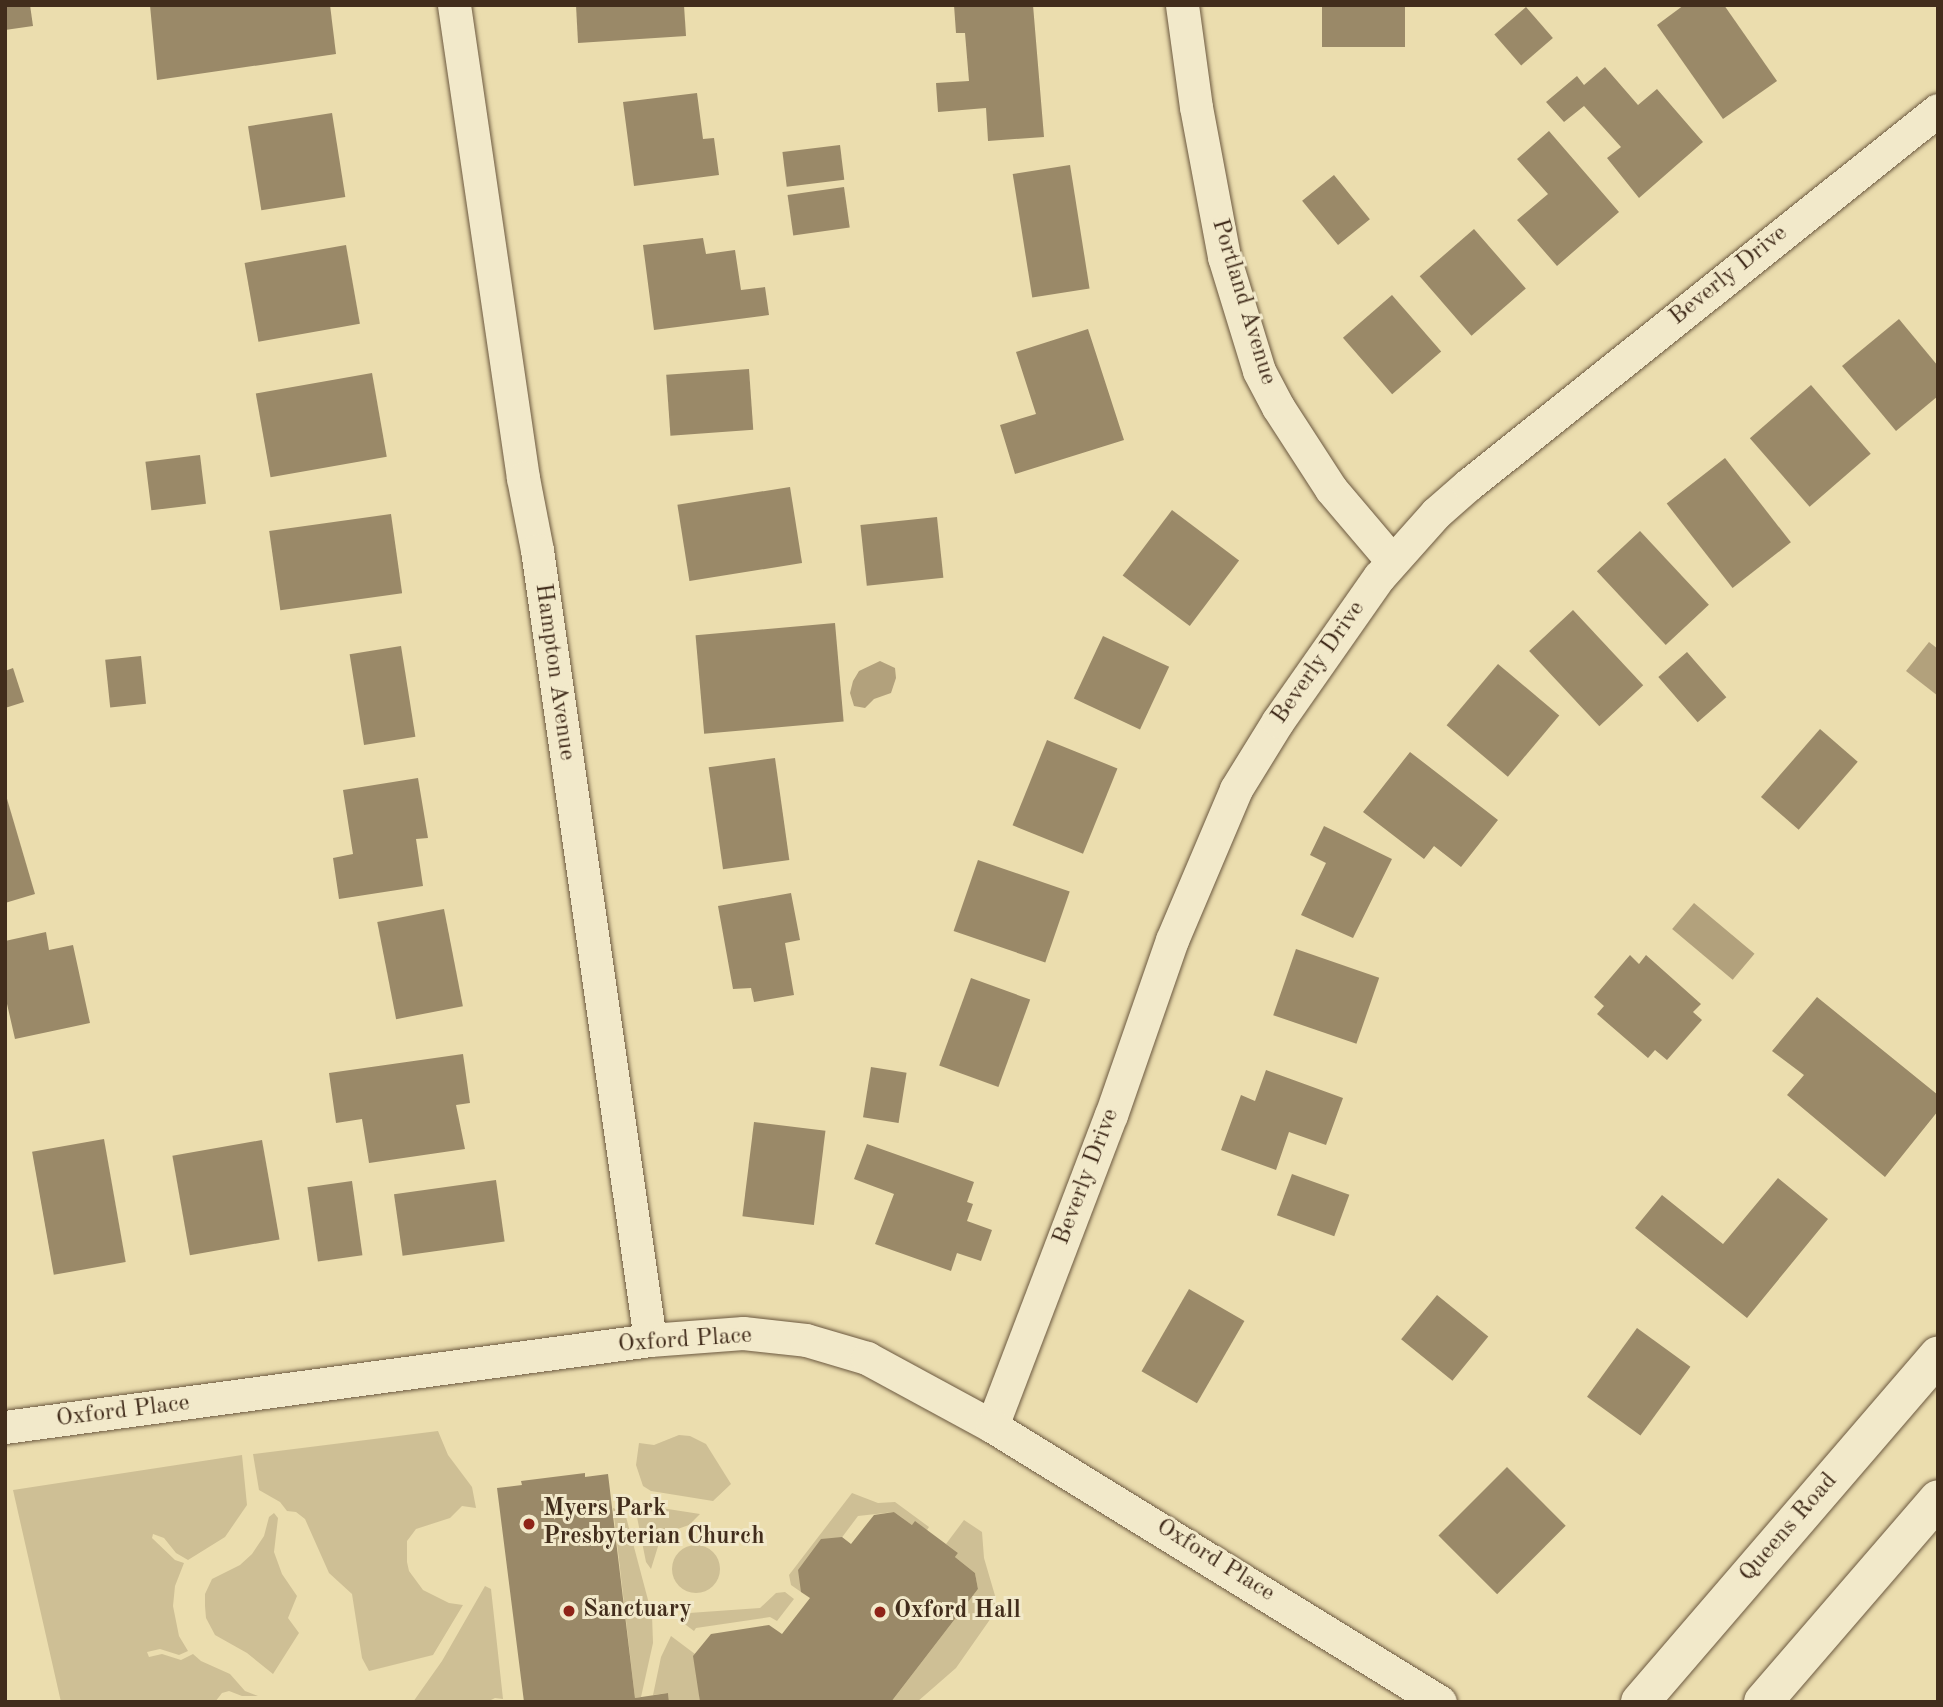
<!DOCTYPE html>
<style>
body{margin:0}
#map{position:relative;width:1943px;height:1707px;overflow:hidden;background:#ebddae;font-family:"Old Standard TT",serif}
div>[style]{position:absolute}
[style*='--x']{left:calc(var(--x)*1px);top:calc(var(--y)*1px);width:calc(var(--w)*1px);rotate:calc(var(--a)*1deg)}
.green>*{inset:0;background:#cebf95}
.round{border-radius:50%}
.water>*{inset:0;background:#b2a17c;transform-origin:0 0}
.building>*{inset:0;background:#9a8968;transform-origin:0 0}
.roads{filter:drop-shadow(0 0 2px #6c5940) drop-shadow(0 0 2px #6c5940)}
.street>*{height:33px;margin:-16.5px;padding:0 16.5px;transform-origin:16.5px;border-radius:16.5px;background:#f2e9ca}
.secondary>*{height:38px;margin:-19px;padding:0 19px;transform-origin:19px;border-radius:19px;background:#f2e9ca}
.dots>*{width:19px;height:19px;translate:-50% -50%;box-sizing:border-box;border:4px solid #f2e9ca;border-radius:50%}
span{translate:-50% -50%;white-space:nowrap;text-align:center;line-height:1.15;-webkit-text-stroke:6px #f2e9ca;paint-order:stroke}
.street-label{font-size:24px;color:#422d1c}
.poi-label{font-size:24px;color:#422d1c;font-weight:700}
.left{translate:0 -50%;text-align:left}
.frame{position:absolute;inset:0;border:7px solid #422d1c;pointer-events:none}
</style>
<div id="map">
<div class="green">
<i style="clip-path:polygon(438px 1431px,448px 1455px,472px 1487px,476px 1508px,462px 1506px,450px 1518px,416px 1529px,407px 1541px,407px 1562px,409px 1571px,423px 1590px,449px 1603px,463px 1605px,433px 1655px,369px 1671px,362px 1658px,352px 1594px,329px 1573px,305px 1519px,296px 1512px,287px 1511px,280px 1502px,259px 1490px,253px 1454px)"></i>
<i style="clip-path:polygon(679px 1435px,690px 1436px,706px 1444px,731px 1484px,713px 1501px,651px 1491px,643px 1486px,636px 1465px,639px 1443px,654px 1445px)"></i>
<i style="clip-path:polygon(242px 1455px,247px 1505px,225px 1537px,188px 1560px,176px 1553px,164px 1538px,153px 1534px,152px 1538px,175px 1560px,184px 1563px,175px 1586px,173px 1606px,179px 1636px,188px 1651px,179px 1655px,160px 1649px,147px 1652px,149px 1657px,162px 1654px,181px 1660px,193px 1654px,201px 1661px,230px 1674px,245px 1691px,258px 1696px,242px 1696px,229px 1691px,222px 1693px,215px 1702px,61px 1702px,13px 1490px)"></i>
<i style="clip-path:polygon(852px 1493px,878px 1503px,895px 1502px,929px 1527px,927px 1530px,912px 1525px,894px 1512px,858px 1516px,801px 1592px,791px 1585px,789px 1575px)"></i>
<i style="clip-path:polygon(642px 1505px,700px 1514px,689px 1525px,669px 1532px,660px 1540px,651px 1569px,646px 1562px,637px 1517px)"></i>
<i style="clip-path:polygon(613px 1508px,625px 1513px,652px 1615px,653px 1643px,641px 1697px,635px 1698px)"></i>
<i style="clip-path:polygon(274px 1513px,278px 1518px,274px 1552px,282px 1574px,297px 1596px,288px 1618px,299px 1633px,273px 1674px,247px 1653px,215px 1635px,206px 1618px,205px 1606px,205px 1594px,212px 1579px,240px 1565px,252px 1554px,264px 1536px,269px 1517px)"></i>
<i style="clip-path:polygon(964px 1520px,982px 1532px,984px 1558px,996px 1599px,991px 1618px,956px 1668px,917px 1702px,891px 1702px,978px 1589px,975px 1573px,955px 1557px,958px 1553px,946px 1544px)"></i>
<i class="round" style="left:672px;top:1545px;width:48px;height:48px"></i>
<i style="clip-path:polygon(485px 1586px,491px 1589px,503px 1699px,495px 1698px,487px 1702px,413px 1702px,442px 1661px)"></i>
<i style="clip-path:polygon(785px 1592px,794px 1599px,777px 1621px,770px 1617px,696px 1628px,694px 1631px,682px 1622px,689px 1613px,760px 1608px,776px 1593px)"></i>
<i style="clip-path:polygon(671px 1636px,695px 1654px,700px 1702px,669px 1702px,668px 1693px,653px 1695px,661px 1657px)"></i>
</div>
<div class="water">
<i style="clip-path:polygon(1929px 642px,1938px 649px,1938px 696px,1906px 671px)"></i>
<i style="clip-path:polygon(880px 661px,895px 668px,896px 678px,891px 693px,874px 699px,865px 708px,854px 706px,850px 693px,853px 681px,859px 671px)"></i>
<i style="left:1694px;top:903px;width:79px;height:34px;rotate:40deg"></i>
</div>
<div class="building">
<i style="clip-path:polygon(5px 5px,30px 5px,33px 26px,5px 30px)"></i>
<i style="clip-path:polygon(150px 5px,330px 5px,336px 54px,157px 80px)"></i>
<i style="clip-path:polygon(576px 5px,684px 5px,686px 36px,578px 43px)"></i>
<i style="clip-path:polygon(954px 5px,1033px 5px,1044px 137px,988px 141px,986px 108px,938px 112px,936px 83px,969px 81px,965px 33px,956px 33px)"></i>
<i style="left:1322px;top:5px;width:83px;height:42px"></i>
<i style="clip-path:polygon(1684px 5px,1724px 5px,1777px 81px,1723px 119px,1657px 25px)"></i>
<i style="left:1526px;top:7px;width:41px;height:42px;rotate:49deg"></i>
<i style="clip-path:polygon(1605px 67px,1638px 105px,1657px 89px,1703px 142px,1639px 198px,1607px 158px,1621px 147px,1584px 106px,1564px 122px,1546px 102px,1577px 76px,1584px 85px)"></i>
<i style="clip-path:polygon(697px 93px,703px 139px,714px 138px,719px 175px,634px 186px,623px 102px)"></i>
<i style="left:332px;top:113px;width:85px;height:85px;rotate:81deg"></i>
<i style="clip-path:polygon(1549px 131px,1619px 212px,1557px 266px,1517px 220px,1548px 194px,1517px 159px)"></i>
<i style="left:840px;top:145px;width:35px;height:58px;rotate:83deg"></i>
<i style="left:1070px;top:165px;width:125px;height:58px;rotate:81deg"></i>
<i style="left:1334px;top:175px;width:57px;height:41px;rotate:51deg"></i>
<i style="left:844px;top:187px;width:41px;height:57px;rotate:82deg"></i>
<i style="left:1474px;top:229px;width:79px;height:72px;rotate:49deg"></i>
<i style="clip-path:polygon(703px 238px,706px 254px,735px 250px,741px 290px,765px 287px,769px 315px,654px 330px,643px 245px)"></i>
<i style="left:346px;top:245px;width:80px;height:103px;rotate:80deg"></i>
<i style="left:1392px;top:295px;width:75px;height:65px;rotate:49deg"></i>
<i style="clip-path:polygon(1899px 319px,1938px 366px,1938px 396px,1896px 431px,1842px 366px)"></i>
<i style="clip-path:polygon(1088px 329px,1124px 440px,1015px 474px,1000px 425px,1036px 414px,1016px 352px)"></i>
<i style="left:749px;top:369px;width:61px;height:83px;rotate:86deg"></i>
<i style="left:372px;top:373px;width:85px;height:118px;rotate:80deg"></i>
<i style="left:1811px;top:385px;width:91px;height:81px;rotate:49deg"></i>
<i style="left:200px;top:455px;width:49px;height:55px;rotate:83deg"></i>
<i style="left:1725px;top:458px;width:107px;height:74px;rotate:52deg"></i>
<i style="left:790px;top:487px;width:77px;height:114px;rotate:81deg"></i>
<i style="left:1172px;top:510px;width:84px;height:82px;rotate:37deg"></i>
<i style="left:391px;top:514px;width:80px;height:123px;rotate:82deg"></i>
<i style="left:937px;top:517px;width:61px;height:77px;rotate:84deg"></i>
<i style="left:1640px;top:531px;width:101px;height:59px;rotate:47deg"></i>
<i style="left:1573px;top:610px;width:103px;height:60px;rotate:47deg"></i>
<i style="left:835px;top:623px;width:99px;height:140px;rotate:85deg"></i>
<i style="left:1103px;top:636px;width:73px;height:69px;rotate:25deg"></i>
<i style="left:401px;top:646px;width:92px;height:52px;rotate:81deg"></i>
<i style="left:1687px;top:652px;width:60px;height:38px;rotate:49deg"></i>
<i style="left:141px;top:656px;width:48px;height:36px;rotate:84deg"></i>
<i style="left:1498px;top:664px;width:80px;height:80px;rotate:40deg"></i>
<i style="clip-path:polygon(13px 668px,24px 702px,5px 708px,5px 671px)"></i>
<i style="left:1820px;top:729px;width:50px;height:90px;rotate:41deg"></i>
<i style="left:1047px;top:740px;width:76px;height:92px;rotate:22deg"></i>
<i style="clip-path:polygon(1410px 752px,1498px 820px,1461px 867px,1434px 846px,1424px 859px,1363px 812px)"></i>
<i style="left:775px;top:758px;width:103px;height:67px;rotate:82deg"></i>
<i style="clip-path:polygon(418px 778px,428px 838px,416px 839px,423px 886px,339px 899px,333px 858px,353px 854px,343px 790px)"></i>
<i style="clip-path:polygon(5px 792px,35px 894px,5px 903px)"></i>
<i style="clip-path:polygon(1324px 826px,1392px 859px,1353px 938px,1301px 915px,1326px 863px,1310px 855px)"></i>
<i style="left:978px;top:860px;width:97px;height:75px;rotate:19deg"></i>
<i style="clip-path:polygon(791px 893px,800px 940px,785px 943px,794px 995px,754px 1002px,751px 988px,733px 989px,718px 906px)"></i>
<i style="left:444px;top:909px;width:99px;height:68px;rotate:79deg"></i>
<i style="clip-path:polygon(46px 932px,49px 950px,73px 945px,90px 1023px,15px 1039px,5px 995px,5px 941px)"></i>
<i style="left:1296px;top:949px;width:88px;height:70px;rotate:19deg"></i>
<i style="clip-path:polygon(1630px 955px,1639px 964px,1646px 955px,1701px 1004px,1693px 1012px,1702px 1020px,1667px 1060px,1655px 1050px,1648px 1058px,1597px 1014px,1604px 1006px,1594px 997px)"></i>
<i style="left:971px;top:978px;width:63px;height:93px;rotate:20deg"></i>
<i style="clip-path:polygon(1817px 997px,1938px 1095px,1938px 1111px,1885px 1177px,1787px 1095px,1804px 1075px,1772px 1051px)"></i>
<i style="clip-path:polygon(463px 1054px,470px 1103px,456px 1105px,465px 1149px,369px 1163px,362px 1119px,336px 1123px,329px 1073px)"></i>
<i style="left:871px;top:1067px;width:36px;height:51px;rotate:9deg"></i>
<i style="clip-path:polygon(1266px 1070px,1343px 1098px,1326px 1145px,1289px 1132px,1276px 1170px,1221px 1150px,1241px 1095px,1255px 1101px)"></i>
<i style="left:754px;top:1122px;width:72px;height:95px;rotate:7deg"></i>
<i style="left:104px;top:1139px;width:125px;height:73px;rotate:80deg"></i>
<i style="left:262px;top:1140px;width:101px;height:91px;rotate:80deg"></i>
<i style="clip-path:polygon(867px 1144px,974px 1182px,967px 1202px,973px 1204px,967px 1221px,992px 1230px,981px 1261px,957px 1253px,951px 1271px,875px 1244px,894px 1194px,854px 1179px)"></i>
<i style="left:1292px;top:1174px;width:61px;height:44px;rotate:20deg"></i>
<i style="clip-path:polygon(1778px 1178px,1828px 1219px,1747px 1318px,1635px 1228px,1662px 1195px,1723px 1244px)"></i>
<i style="left:496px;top:1180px;width:62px;height:103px;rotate:82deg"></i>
<i style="left:352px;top:1181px;width:75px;height:45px;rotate:82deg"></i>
<i style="left:1189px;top:1289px;width:64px;height:95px;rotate:30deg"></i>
<i style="left:1437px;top:1295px;width:66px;height:57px;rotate:39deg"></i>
<i style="left:1637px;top:1328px;width:66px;height:85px;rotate:36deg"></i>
<i style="left:1507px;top:1467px;width:83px;height:97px;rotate:45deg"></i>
<i style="clip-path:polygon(585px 1473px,585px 1477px,608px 1474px,635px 1698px,668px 1693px,669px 1702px,524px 1702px,497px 1488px,522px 1485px,521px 1481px)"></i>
<i style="clip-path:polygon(894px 1512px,912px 1525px,915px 1521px,958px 1553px,955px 1557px,975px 1573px,978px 1589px,891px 1702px,700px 1702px,693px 1656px,711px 1634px,769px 1625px,782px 1634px,810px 1598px,801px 1592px,798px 1570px,821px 1539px,842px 1537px,851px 1544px,874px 1515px)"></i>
</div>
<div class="roads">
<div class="street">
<i style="--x:454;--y:5;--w:478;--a:81.7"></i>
<i style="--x:523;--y:478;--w:73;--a:79"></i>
<i style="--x:537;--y:550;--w:798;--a:81.86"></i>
<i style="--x:1182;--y:5;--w:103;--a:82.2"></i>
<i style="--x:1196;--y:107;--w:153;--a:79.4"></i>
<i style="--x:1224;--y:257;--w:119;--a:72.9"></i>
<i style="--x:1259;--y:371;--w:41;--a:62.2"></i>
<i style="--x:1278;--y:407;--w:98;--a:57.1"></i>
<i style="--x:1331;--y:489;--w:94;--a:49.7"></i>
<i style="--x:992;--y:1426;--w:333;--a:-69.1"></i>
<i style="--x:1111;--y:1115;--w:185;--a:-70.8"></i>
<i style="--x:1172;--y:940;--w:164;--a:-67"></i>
<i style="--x:1236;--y:789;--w:80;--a:-58.3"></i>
<i style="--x:1278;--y:721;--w:176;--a:-55"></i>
<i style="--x:1379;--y:577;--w:86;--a:-48.3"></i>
<i style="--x:1436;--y:513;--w:43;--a:-41.2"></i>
<i style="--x:1468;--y:485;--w:601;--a:-38.59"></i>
<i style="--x:5;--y:1427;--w:651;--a:-7.68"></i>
<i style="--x:650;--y:1340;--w:93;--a:-4.3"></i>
<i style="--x:743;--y:1333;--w:63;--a:6.3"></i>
<i style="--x:806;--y:1340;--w:64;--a:16.4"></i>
<i style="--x:867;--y:1358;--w:142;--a:28.5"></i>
<i style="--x:992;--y:1426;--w:526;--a:31.64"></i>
</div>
<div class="secondary">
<i style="--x:1640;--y:1702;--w:457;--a:-49.3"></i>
<i style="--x:1763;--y:1702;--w:268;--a:-49.2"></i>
</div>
</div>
<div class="dots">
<i style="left:529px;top:1524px;background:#8f2418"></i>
<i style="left:569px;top:1611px;background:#8f2418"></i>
<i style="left:880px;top:1612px;background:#8f2418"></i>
</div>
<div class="street-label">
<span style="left:1729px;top:276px;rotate:-39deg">Beverly Drive</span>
<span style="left:1243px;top:302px;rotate:73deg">Portland Avenue</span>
<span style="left:1319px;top:663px;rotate:-55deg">Beverly Drive</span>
<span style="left:554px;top:672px;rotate:82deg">Hampton Avenue</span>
<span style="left:1087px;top:1177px;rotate:-69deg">Beverly Drive</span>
<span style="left:685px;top:1341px;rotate:-4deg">Oxford Place</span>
<span style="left:123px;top:1412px;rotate:-7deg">Oxford Place</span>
<span style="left:1789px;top:1528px;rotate:-49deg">Queens Road</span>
<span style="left:1215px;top:1561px;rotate:32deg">Oxford Place</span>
</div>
<div class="poi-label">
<span class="left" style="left:543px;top:1524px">Myers Park<br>Presbyterian Church</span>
<span class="left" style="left:583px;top:1611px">Sanctuary</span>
<span class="left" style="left:894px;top:1612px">Oxford Hall</span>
</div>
<div class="frame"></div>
</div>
